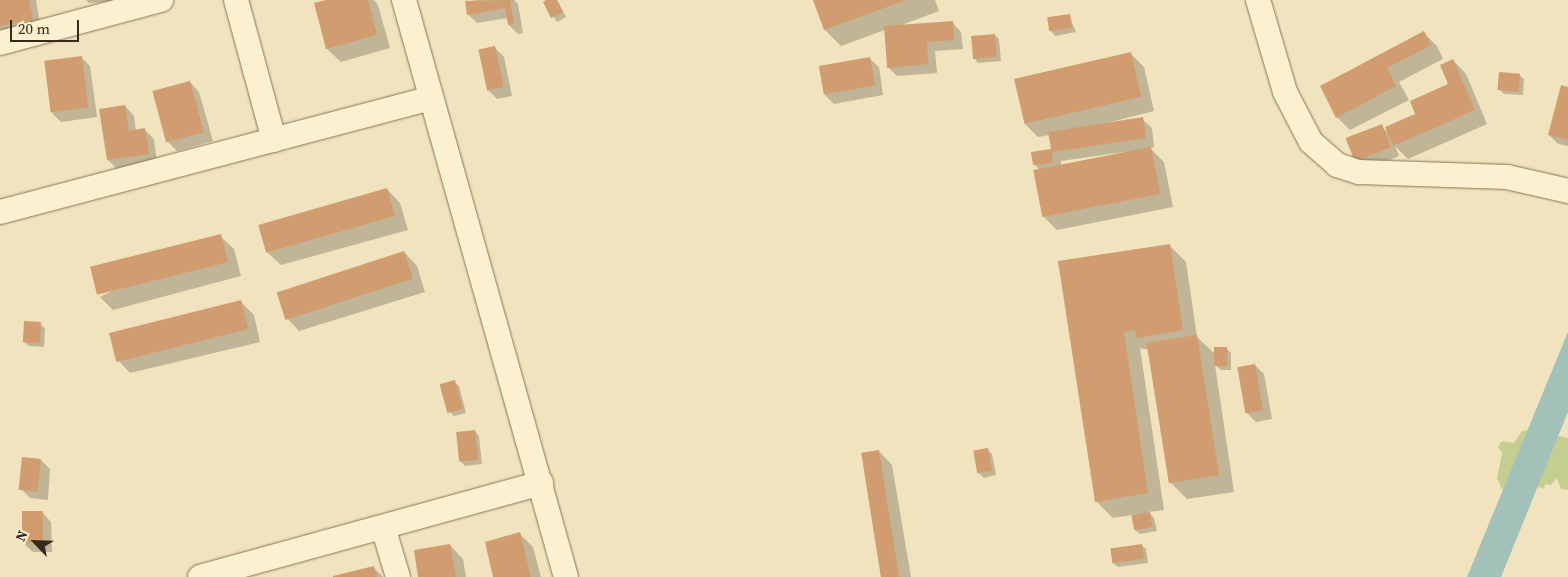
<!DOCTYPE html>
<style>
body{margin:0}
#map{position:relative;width:1568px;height:577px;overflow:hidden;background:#f0e3bd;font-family:"Source Serif 4",serif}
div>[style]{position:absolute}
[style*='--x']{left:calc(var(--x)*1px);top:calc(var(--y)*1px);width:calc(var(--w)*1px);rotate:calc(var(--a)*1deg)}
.green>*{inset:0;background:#c4ce90}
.water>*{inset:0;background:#a1c1b9}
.shadow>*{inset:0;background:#0003}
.building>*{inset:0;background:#d19d70;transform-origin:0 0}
.roads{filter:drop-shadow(0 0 1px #897355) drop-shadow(0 0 1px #897355)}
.street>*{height:24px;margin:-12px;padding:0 12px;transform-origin:12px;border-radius:12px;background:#fbf0d0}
span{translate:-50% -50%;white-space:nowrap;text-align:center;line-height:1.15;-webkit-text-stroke:5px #f7edcd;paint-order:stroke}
.north{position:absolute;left:10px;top:517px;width:50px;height:50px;-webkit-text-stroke:4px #f7edcd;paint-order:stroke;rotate:294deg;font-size:14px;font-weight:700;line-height:20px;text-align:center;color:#372a1b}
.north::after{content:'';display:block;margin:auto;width:18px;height:22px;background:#372a1b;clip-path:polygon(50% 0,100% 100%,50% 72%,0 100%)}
.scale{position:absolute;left:10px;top:20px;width:69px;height:22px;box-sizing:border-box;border:2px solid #372a1b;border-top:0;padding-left:6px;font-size:15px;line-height:18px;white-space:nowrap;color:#372a1b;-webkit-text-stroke:4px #f7edcd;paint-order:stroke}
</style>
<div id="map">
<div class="green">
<i style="clip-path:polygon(1530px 430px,1568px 438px,1568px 490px,1561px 489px,1557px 478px,1551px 485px,1545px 484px,1544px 489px,1539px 487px,1530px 493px,1504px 494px,1497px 478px,1502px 453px,1498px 447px,1502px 441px,1514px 443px,1522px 431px)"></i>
</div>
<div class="water">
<i style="clip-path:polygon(1568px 332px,1568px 412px,1501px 577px,1467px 577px)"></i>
</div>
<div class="shadow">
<i style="clip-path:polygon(0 0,36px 0,41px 29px,0 33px)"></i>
<i style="clip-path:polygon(86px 0,119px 0,119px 1px,89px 3px)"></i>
<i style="clip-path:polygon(331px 0,374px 0,378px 5px,390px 48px,341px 62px,327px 49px)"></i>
<i style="clip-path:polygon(477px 0,514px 0,518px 4px,523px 33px,518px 34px,509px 25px,508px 18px,477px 23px,468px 14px,466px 2px)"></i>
<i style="clip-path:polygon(549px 0,557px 0,566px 17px,557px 22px,544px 2px)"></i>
<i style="clip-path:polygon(814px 0,935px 0,939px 11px,899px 26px,952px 22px,961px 32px,963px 49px,935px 51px,937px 73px,897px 76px,888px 67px,885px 30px,841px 46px,825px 30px)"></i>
<i style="clip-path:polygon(1069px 15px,1076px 32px,1055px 36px,1051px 31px)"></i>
<i style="clip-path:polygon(1424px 33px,1437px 46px,1443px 59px,1399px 82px,1409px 100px,1350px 130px,1337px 117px,1321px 86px)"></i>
<i style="clip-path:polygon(995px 35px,999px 39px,1001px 61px,978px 63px,974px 58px)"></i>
<i style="clip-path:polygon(495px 48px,504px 57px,512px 96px,497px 99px,488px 90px)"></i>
<i style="clip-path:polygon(evenodd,1130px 53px,1144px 67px,1154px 111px,1099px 125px,1142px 119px,1152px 128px,1154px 147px,1150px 148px,1164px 162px,1173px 207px,1057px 230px,1043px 216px,1040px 170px,1035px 165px,1052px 150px,1050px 135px,1038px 137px,1025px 124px,1130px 53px,1124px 152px,1124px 154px,1061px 166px,1061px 161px,1124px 152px)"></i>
<i style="clip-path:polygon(81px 57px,90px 66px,97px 117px,61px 122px,52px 113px)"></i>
<i style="clip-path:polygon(869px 58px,879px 67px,883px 95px,834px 104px,825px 95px)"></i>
<i style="clip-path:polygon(1453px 60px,1466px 74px,1487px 124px,1408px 159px,1395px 146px,1399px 156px,1366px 170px,1356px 161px,1381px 126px,1388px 133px,1417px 114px,1449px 85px)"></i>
<i style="clip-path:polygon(1519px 75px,1524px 79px,1523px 95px,1504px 94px,1499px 89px)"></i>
<i style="clip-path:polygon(190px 82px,199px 92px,213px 141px,177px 151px,168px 142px)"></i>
<i style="clip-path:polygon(1568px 88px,1568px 146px,1558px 144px,1549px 135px)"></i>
<i style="clip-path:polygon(125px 106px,134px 116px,136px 131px,145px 130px,154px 139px,157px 163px,117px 169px,108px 160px)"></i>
<i style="clip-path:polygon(387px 189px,400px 203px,408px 230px,281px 265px,267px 252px)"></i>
<i style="clip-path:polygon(220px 236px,234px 249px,241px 276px,113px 310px,100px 297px)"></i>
<i style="clip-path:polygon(1169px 245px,1186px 262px,1197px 337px,1216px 355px,1227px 349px,1231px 353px,1231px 370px,1221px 370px,1215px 365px,1234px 492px,1187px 499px,1170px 482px,1150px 350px,1140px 348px,1164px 510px,1148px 512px,1154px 518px,1157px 531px,1140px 534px,1135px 530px,1132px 515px,1113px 518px,1096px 501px,1059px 262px)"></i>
<i style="clip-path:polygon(404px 252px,417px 266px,425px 292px,299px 331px,286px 317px)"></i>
<i style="clip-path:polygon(240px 301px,254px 315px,260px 342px,130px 373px,117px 359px)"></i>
<i style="clip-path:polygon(40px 324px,45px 328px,44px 347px,29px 346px,24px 342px)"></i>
<i style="clip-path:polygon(1255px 365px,1264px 374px,1272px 419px,1256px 422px,1247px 413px)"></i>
<i style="clip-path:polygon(454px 382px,459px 386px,466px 413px,454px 416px,450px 412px,442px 385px)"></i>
<i style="clip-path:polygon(475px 431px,479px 436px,482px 464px,465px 466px,461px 462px)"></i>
<i style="clip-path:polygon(987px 450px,992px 454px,996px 475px,984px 478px,979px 473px)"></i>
<i style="clip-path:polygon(879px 451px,892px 465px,911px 577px,884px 577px)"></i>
<i style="clip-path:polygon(41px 460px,50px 469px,48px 500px,30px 498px,21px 489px)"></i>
<i style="clip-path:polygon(42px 512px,51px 522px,52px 552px,33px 552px,23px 543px)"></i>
<i style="clip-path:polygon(520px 534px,533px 547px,541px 577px,495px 577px)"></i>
<i style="clip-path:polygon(450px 545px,463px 559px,466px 577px,420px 577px)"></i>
<i style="clip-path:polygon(1141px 545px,1146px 549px,1148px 563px,1118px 567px,1113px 563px)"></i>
<i style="clip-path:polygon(373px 567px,383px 577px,336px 577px)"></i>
</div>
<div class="building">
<i style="clip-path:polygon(0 0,29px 0,33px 20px,0 26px)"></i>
<i style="clip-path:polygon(326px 0,368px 0,377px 35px,326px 49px,314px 3px)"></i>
<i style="clip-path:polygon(510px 0,514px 24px,508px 25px,505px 8px,467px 15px,465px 1px)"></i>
<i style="clip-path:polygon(546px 0,557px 0,563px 12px,551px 18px,543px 2px)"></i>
<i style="clip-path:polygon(813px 0,906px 0,824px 30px)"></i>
<i style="left:1070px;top:14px;width:14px;height:23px;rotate:82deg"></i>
<i style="clip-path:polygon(953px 21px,954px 40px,927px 42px,928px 64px,887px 68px,884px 26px)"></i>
<i style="clip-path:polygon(1424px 31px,1431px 45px,1387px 68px,1396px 86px,1336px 118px,1320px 86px)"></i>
<i style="left:995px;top:34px;width:23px;height:24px;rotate:85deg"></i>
<i style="left:495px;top:46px;width:42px;height:17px;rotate:78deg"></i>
<i style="left:1131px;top:52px;width:46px;height:120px;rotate:77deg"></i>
<i style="left:82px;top:56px;width:52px;height:38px;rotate:83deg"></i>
<i style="left:870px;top:57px;width:29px;height:52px;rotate:80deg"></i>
<i style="clip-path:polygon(1453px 59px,1475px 110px,1393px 146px,1385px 127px,1415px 114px,1410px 101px,1448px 84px,1440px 65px)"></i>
<i style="left:1499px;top:72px;width:21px;height:18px;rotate:5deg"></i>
<i style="left:190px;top:81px;width:53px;height:39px;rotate:75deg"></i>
<i style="clip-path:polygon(1561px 85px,1568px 87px,1568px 140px,1548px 135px)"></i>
<i style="clip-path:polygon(125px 105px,129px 131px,145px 128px,149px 154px,107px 160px,99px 109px)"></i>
<i style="clip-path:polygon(1143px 117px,1146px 138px,1052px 152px,1053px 163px,1033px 165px,1031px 152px,1051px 149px,1048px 132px)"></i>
<i style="left:1382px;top:124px;width:25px;height:39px;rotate:69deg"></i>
<i style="left:1151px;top:147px;width:48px;height:120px;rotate:79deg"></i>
<i style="left:387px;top:188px;width:29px;height:134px;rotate:74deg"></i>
<i style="left:221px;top:234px;width:29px;height:135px;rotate:76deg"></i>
<i style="clip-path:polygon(1170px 244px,1183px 330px,1136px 338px,1135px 330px,1124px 332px,1148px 493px,1095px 502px,1058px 261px)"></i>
<i style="left:404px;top:251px;width:29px;height:134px;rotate:72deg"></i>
<i style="left:241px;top:300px;width:30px;height:136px;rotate:76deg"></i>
<i style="left:24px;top:321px;width:17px;height:21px;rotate:3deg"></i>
<i style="left:1197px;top:335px;width:142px;height:51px;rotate:81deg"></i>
<i style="left:1227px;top:347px;width:19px;height:13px;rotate:90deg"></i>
<i style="left:1255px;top:364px;width:47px;height:18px;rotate:80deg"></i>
<i style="left:455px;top:380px;width:30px;height:16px;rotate:75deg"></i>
<i style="left:475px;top:430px;width:30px;height:19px;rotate:84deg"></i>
<i style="left:988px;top:448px;width:23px;height:15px;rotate:80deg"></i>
<i style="left:879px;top:450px;width:129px;height:18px;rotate:81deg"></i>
<i style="left:22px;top:457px;width:19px;height:33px;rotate:6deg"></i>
<i style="left:22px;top:511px;width:21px;height:32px"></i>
<i style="left:1150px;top:512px;width:15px;height:19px;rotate:79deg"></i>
<i style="clip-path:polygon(520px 532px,531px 577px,493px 577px,485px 542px)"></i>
<i style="clip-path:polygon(450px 544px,456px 577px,418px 577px,414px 550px)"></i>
<i style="left:1142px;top:544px;width:15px;height:32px;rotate:82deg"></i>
<i style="clip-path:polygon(374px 566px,377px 577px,333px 577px,333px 576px)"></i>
</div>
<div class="roads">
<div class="street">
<i style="--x:236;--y:0;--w:145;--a:74.8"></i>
<i style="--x:404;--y:0;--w:599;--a:74.32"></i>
<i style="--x:1258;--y:0;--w:96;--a:73.6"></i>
<i style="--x:1285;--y:92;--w:56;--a:62.5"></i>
<i style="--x:1311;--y:142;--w:35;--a:41"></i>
<i style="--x:1337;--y:165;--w:23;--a:18"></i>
<i style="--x:1359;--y:172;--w:148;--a:1.9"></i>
<i style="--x:1507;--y:177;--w:63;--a:12.9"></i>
<i style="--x:0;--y:43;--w:167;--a:-15"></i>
<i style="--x:0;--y:212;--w:446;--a:-14.8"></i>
<i style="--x:383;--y:527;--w:52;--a:73.3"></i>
<i style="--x:200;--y:577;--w:354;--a:-15.4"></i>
</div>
</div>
<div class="north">N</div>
<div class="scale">20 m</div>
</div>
